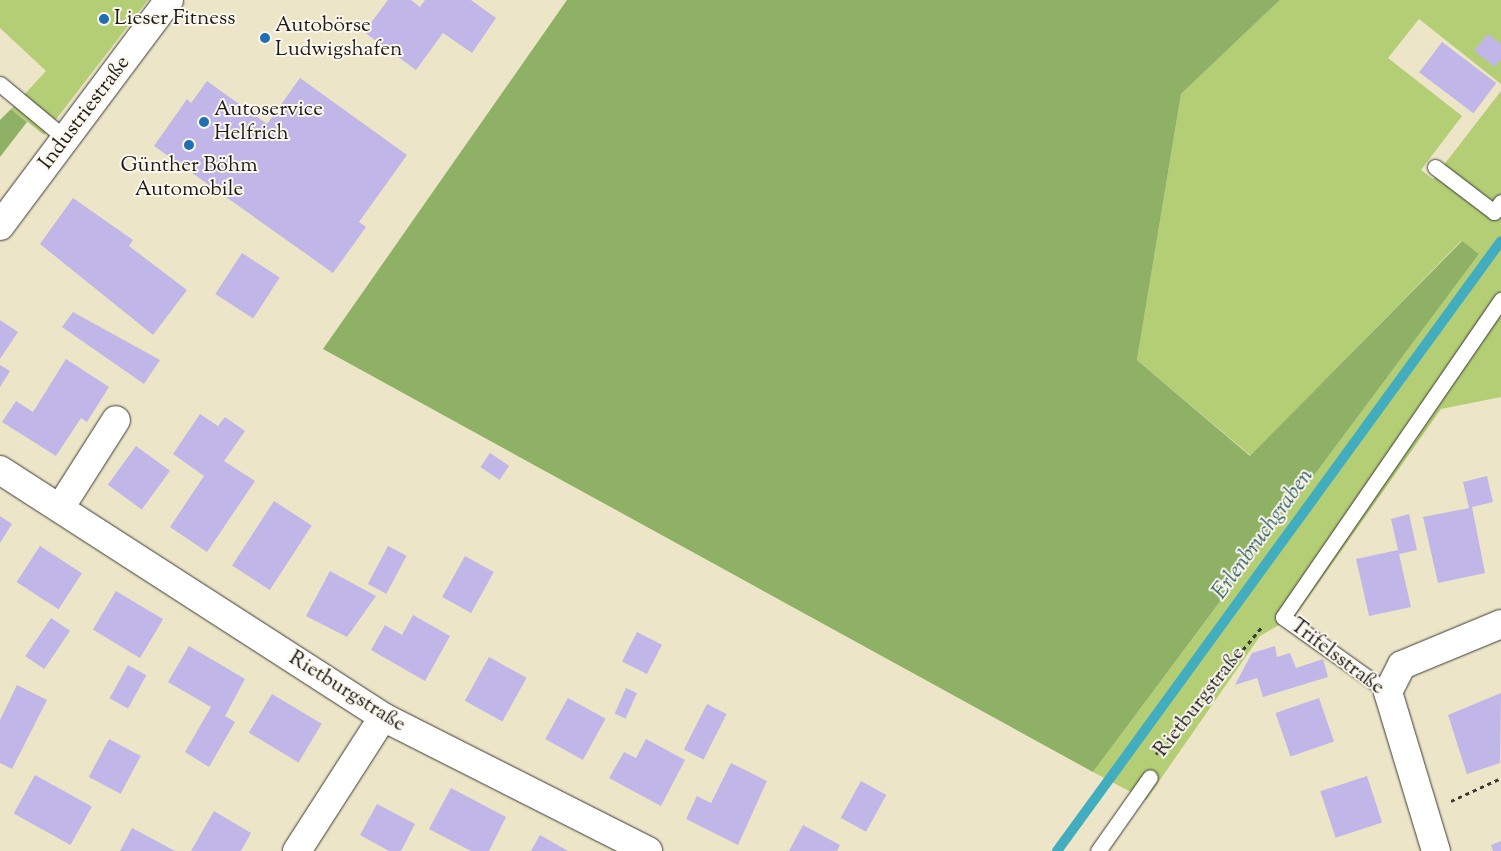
<!DOCTYPE html>
<meta charset="utf-8">
<style>
body{margin:0}
#map{position:relative;width:1501px;height:851px;overflow:hidden;background:#ede5c7;font-family:"Sorts Mill Goudy",serif}
div>[style]{position:absolute}
[style*='--x']{left:calc(var(--x)*1px);top:calc(var(--y)*1px);width:calc(var(--w)*1px);rotate:calc(var(--a)*1deg)}
.green>*{inset:0;background:#b3ce75}
.forest>*{inset:0;background:#8eb166}
.stream>*{height:10px;margin:-5px;padding:0 5px;transform-origin:5px;border-radius:5px;background:#41adbf}
.building>*{inset:0;background:#c0b7e8;transform-origin:0 0}
.path>*{height:3px;margin-top:-1.5px;transform-origin:0;background:repeating-linear-gradient(90deg,#3b3a36 0 4px,transparent 0 8px)}
.roads{filter:drop-shadow(0 0 1px #3b3a36) drop-shadow(0 0 1px #3b3a36)}
.lane>*{height:15px;margin:-7.5px;padding:0 7.5px;transform-origin:7.5px;border-radius:7.5px;background:#fff}
.street>*{height:28px;margin:-14px;padding:0 14px;transform-origin:14px;border-radius:14px;background:#fff}
.dots>*{width:14px;height:14px;translate:-50% -50%;box-sizing:border-box;border:2px solid #fbf7ec;border-radius:50%}
span{translate:-50% -50%;white-space:nowrap;text-align:center;line-height:1.15;-webkit-text-stroke:4px #fbf7ec;paint-order:stroke}
.poi-label{font-size:21px;color:#1c1c1c}
.left{translate:0 -50%;text-align:left}
.street-label{font-size:21px;color:#1c1c1c}
.water-label{font-size:22px;color:#2d5d65;font-style:italic}
</style>
<div id="map">
<div class="green">
<i style="clip-path:polygon(0 0,148px 0,44px 135px,11px 109px,46px 71px,0 28px)"></i>
<i style="clip-path:polygon(1280px 0,1501px 0,1501px 84px,1419px 19px,1388px 58px,1462px 116px,1421px 170px,1433px 179px,1501px 91px,1501px 397px,1441px 409px,1296px 615px,1260px 636px,1146px 800px,1093px 772px,1479px 254px,1461px 241px,1251px 456px,1137px 360px,1181px 94px)"></i>
</div>
<div class="forest">
<i style="clip-path:polygon(567px 0,1280px 0,1181px 94px,1137px 360px,1250px 456px,1462px 241px,1479px 254px,1093px 772px,323px 349px)"></i>
<i style="clip-path:polygon(11px 109px,27px 122px,0 157px,0 120px)"></i>
</div>
<div class="stream">
<i style="--x:1057;--y:851;--w:754;--a:-53.95"></i>
</div>
<div class="building">
<i style="clip-path:polygon(388px 0,411px 0,420px 7px,425px 0,471px 0,496px 18px,472px 53px,443px 33px,416px 70px,364px 32px)"></i>
<i style="clip-path:polygon(1488px 34px,1501px 44px,1501px 59px,1495px 67px,1474px 51px)"></i>
<i style="left:1442px;top:42px;width:68px;height:38px;rotate:37deg"></i>
<i style="clip-path:polygon(300px 78px,407px 155px,359px 222px,366px 227px,333px 273px,154px 146px,187px 99px,191px 103px,207px 81px,267px 124px)"></i>
<i style="clip-path:polygon(73px 198px,133px 240px,129px 246px,187px 290px,153px 335px,40px 244px)"></i>
<i style="left:242px;top:253px;width:45px;height:49px;rotate:33deg"></i>
<i style="clip-path:polygon(73px 312px,160px 360px,144px 384px,62px 327px)"></i>
<i style="clip-path:polygon(0 320px,18px 332px,0 359px)"></i>
<i style="clip-path:polygon(66px 359px,109px 387px,87px 422px,81px 418px,56px 456px,2px 422px,16px 401px,33px 412px)"></i>
<i style="clip-path:polygon(0 365px,10px 371px,0 387px)"></i>
<i style="clip-path:polygon(200px 414px,218px 426px,225px 417px,245px 431px,224px 461px,255px 481px,207px 552px,170px 527px,204px 476px,173px 454px)"></i>
<i style="left:136px;top:446px;width:42px;height:48px;rotate:36deg"></i>
<i style="left:490px;top:453px;width:23px;height:17px;rotate:34deg"></i>
<i style="clip-path:polygon(1487px 476px,1493px 502px,1472px 507px,1485px 573px,1438px 583px,1423px 517px,1469px 508px,1463px 482px)"></i>
<i style="left:274px;top:501px;width:45px;height:77px;rotate:33deg"></i>
<i style="clip-path:polygon(1409px 514px,1417px 550px,1399px 554px,1411px 607px,1369px 616px,1356px 559px,1398px 550px,1391px 519px)"></i>
<i style="clip-path:polygon(0 516px,12px 524px,0 543px)"></i>
<i style="left:40px;top:546px;width:50px;height:43px;rotate:33deg"></i>
<i style="left:388px;top:546px;width:21px;height:43px;rotate:28deg"></i>
<i style="left:465px;top:556px;width:33px;height:47px;rotate:29deg"></i>
<i style="clip-path:polygon(330px 571px,376px 596px,347px 637px,306px 616px)"></i>
<i style="left:116px;top:591px;width:55px;height:45px;rotate:31deg"></i>
<i style="clip-path:polygon(413px 615px,450px 636px,425px 681px,371px 650px,385px 625px,402px 635px)"></i>
<i style="left:51px;top:618px;width:23px;height:46px;rotate:34deg"></i>
<i style="left:637px;top:632px;width:28px;height:33px;rotate:27deg"></i>
<i style="clip-path:polygon(189px 646px,245px 679px,225px 716px,235px 722px,209px 767px,185px 752px,211px 707px,168px 682px)"></i>
<i style="clip-path:polygon(1275px 646px,1277px 657px,1290px 653px,1296px 668px,1323px 659px,1328px 677px,1263px 697px,1257px 678px,1235px 685px,1252px 653px)"></i>
<i style="left:489px;top:657px;width:43px;height:50px;rotate:29deg"></i>
<i style="left:128px;top:665px;width:21px;height:38px;rotate:29deg"></i>
<i style="clip-path:polygon(17px 685px,47px 700px,12px 769px,0 763px,0 720px)"></i>
<i style="left:626px;top:688px;width:12px;height:28px;rotate:24deg"></i>
<i style="clip-path:polygon(1501px 693px,1500px 763px,1467px 774px,1448px 715px)"></i>
<i style="left:272px;top:694px;width:58px;height:45px;rotate:31deg"></i>
<i style="left:568px;top:698px;width:43px;height:47px;rotate:29deg"></i>
<i style="left:1319px;top:698px;width:46px;height:46px;rotate:71deg"></i>
<i style="left:707px;top:704px;width:22px;height:51px;rotate:27deg"></i>
<i style="left:109px;top:739px;width:36px;height:43px;rotate:28deg"></i>
<i style="clip-path:polygon(646px 739px,685px 760px,661px 806px,609px 778px,624px 752px,636px 758px)"></i>
<i style="clip-path:polygon(731px 763px,767px 781px,738px 845px,686px 819px,697px 796px,711px 803px)"></i>
<i style="left:35px;top:775px;width:65px;height:44px;rotate:29deg"></i>
<i style="left:1367px;top:776px;width:49px;height:49px;rotate:72deg"></i>
<i style="left:861px;top:781px;width:29px;height:42px;rotate:29deg"></i>
<i style="clip-path:polygon(451px 788px,506px 817px,489px 851px,471px 851px,429px 829px)"></i>
<i style="clip-path:polygon(377px 804px,415px 824px,401px 851px,389px 851px,360px 835px)"></i>
<i style="clip-path:polygon(214px 811px,251px 833px,241px 851px,191px 851px)"></i>
<i style="clip-path:polygon(803px 825px,840px 845px,837px 851px,789px 851px)"></i>
<i style="clip-path:polygon(132px 828px,175px 851px,120px 851px)"></i>
<i style="clip-path:polygon(540px 835px,568px 851px,531px 851px)"></i>
<i style="clip-path:polygon(1501px 841px,1501px 851px,1493px 851px,1491px 845px)"></i>
</div>
<div class="path">
<i style="--x:1156;--y:754;--w:165;--a:-50.2"></i>
<i style="--x:1451;--y:801;--w:55;--a:-24.7"></i>
</div>
<div class="roads">
<div class="lane">
<i style="--x:0;--y:84;--w:86;--a:39.8"></i>
<i style="--x:1435;--y:167;--w:74;--a:37.3"></i>
<i style="--x:1494;--y:212;--w:12;--a:-55"></i>
<i style="--x:1388;--y:692;--w:129;--a:-144.5"></i>
<i style="--x:1283;--y:617;--w:385;--a:-55.5"></i>
<i style="--x:1098;--y:851;--w:90;--a:-54.9"></i>
</div>
<div class="street">
<i style="--x:0;--y:226;--w:282;--a:-53.2"></i>
<i style="--x:0;--y:470;--w:456;--a:32.8"></i>
<i style="--x:383;--y:717;--w:297;--a:26.8"></i>
<i style="--x:60;--y:508;--w:104;--a:-57.5"></i>
<i style="--x:297;--y:851;--w:159;--a:-57.3"></i>
<i style="--x:1436;--y:851;--w:166;--a:-106.8"></i>
<i style="--x:1388;--y:692;--w:30;--a:-63"></i>
<i style="--x:1402;--y:665;--w:107;--a:-22.5"></i>
</div>
</div>
<div class="dots">
<i style="left:104px;top:19px;background:#1f6fb2"></i>
<i style="left:265px;top:38px;background:#1f6fb2"></i>
<i style="left:204px;top:122px;background:#1f6fb2"></i>
<i style="left:189px;top:145px;background:#1f6fb2"></i>
</div>
<div class="poi-label">
<span class="left" style="left:114px;top:19px">Lieser Fitness</span>
<span class="left" style="left:275px;top:38px">Autobörse<br>Ludwigshafen</span>
<span class="left" style="left:214px;top:122px">Autoservice<br>Helfrich</span>
<span style="left:189px;top:178px">Günther Böhm<br>Automobile</span>
</div>
<div class="street-label">
<span style="left:85px;top:113px;rotate:-53deg">Industriestraße</span>
<span style="left:1337px;top:657px;rotate:37deg">Trifelsstraße</span>
<span style="left:347px;top:692px;rotate:32deg">Rietburgstraße</span>
<span style="left:1200px;top:702px;rotate:-52deg">Rietburgstraße</span>
</div>
<div class="water-label">
<span style="left:1264px;top:535px;rotate:-54deg">Erlenbruchgraben</span>
</div>
</div>
